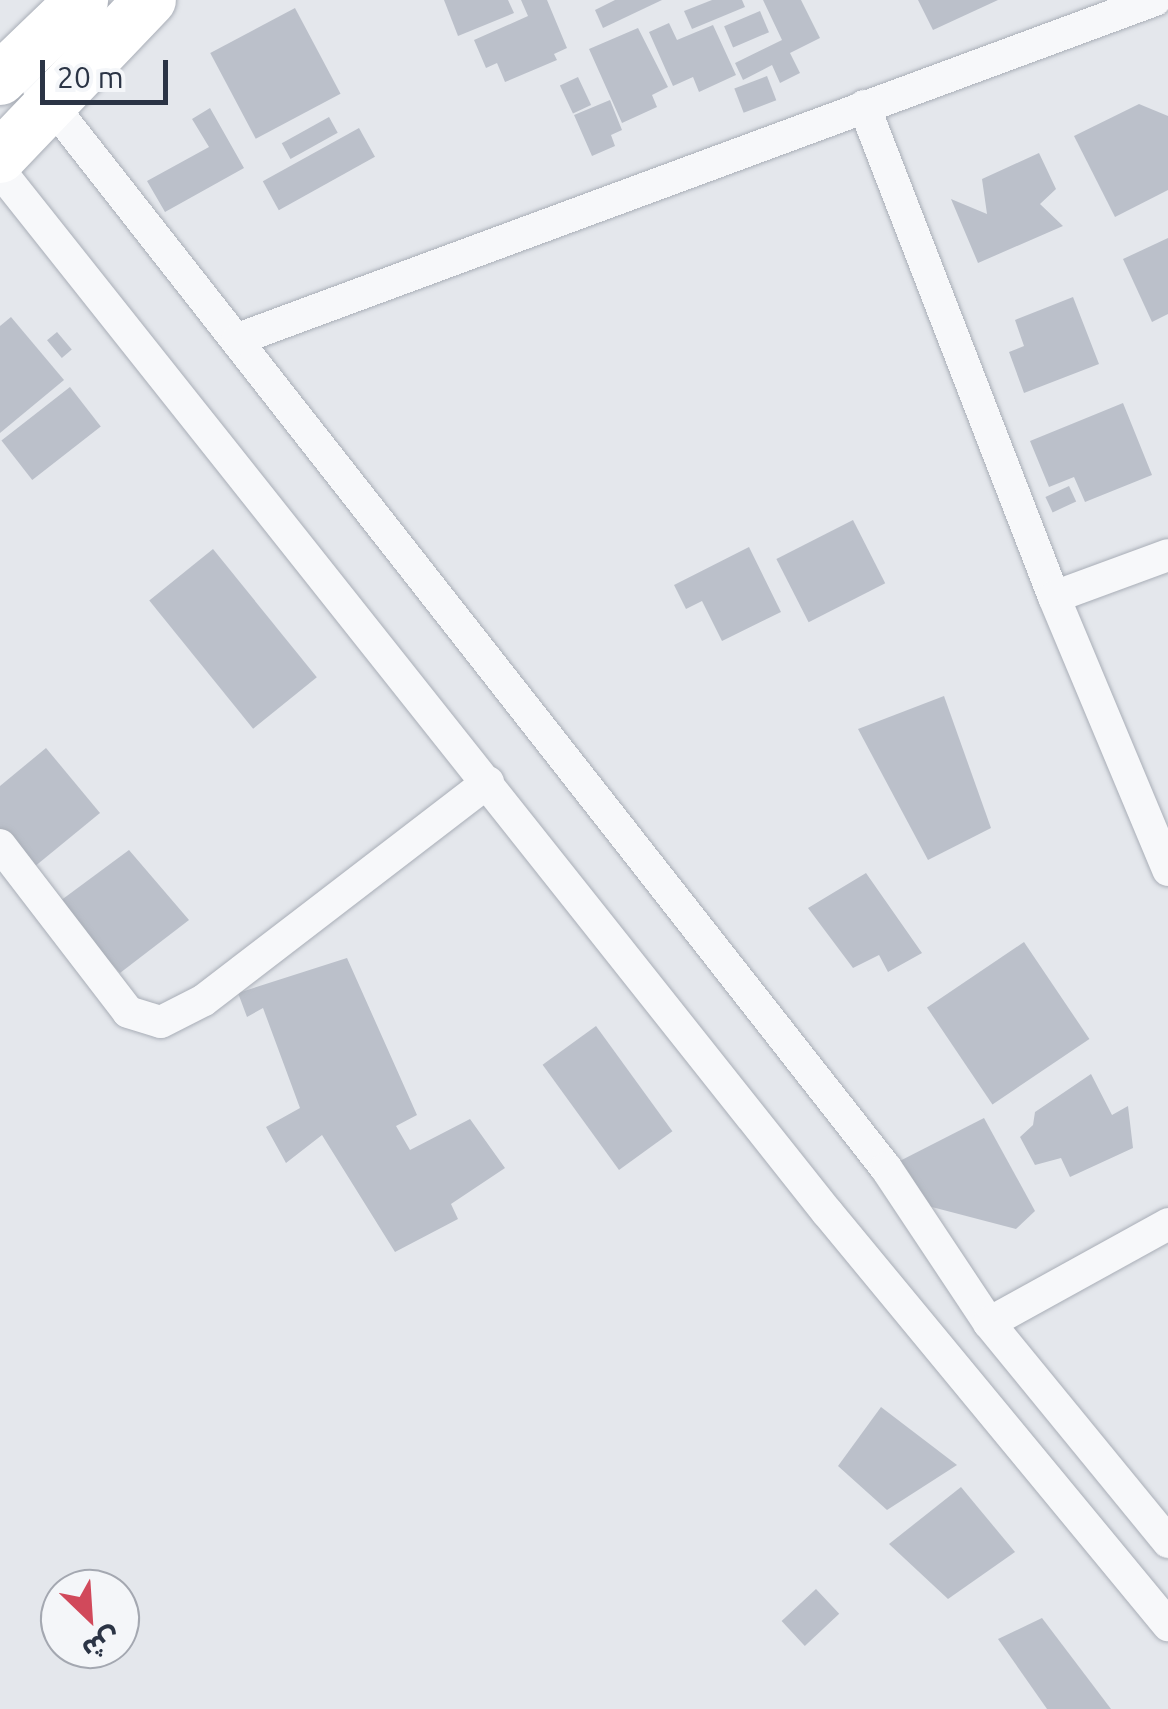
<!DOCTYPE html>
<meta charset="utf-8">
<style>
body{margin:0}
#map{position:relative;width:1168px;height:1709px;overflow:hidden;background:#e4e7ec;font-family:Ubuntu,"Noto Sans Arabic",sans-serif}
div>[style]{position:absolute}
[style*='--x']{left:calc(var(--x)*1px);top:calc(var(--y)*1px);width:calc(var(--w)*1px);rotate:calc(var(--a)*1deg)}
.building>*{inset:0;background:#bbc0ca;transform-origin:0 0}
.roads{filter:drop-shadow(0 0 2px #a9aeb7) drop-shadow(0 0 2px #a9aeb7)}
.minor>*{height:32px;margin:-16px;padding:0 16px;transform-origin:16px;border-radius:16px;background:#f7f8fa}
.primary>*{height:52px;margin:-26px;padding:0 26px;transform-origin:26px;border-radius:26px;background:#fff}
span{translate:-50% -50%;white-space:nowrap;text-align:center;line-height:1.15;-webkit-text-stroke:10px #f4f6f9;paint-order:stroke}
.north{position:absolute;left:40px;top:1569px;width:100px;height:100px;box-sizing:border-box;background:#f4f6f9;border:2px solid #a4a8b1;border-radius:50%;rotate:155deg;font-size:28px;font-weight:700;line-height:40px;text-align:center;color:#2b3445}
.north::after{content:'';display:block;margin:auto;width:35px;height:45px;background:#d1495b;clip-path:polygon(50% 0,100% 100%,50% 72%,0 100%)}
.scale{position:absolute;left:40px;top:60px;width:128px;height:45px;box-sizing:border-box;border:5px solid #2b3445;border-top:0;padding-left:12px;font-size:30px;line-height:35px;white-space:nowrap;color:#2b3445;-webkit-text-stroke:8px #f4f6f9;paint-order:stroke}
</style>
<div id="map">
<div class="building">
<i style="clip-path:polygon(444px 0,508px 0,514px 13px,458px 36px)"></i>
<i style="clip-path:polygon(521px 0,547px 0,567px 48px,554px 54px,557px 60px,505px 82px,497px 63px,486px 68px,474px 40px,528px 16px)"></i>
<i style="clip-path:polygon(615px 0,662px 0,603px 28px,595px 10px)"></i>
<i style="clip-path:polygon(712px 0,742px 0,745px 7px,692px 29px,684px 11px)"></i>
<i style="clip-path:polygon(763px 0,801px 0,820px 38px,790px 53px,800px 73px,780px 83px,772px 65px,743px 80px,735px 63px,782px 40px)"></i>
<i style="clip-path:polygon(918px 0,998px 0,933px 30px)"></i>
<i style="left:295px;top:8px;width:97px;height:96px;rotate:62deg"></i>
<i style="left:760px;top:11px;width:23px;height:39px;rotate:67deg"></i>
<i style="clip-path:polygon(669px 23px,677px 40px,713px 25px,736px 75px,699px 92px,693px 77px,673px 86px,649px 32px)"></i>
<i style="clip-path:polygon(638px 28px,668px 87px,652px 95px,657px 107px,622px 123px,589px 49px)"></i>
<i style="left:767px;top:76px;width:26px;height:35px;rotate:69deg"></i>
<i style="left:578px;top:77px;width:31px;height:20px;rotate:65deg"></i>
<i style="clip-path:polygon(610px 100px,622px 130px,611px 135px,615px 146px,592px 156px,574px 115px)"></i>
<i style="clip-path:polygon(1139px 104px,1168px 116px,1168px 190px,1115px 217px,1074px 136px)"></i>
<i style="clip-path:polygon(210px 108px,244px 168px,165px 212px,147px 181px,209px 147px,192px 119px)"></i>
<i style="left:329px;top:117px;width:18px;height:54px;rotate:61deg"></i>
<i style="left:359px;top:128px;width:33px;height:110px;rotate:61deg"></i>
<i style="clip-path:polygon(1039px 153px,1056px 189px,1040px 204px,1063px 226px,978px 263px,951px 199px,987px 214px,982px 179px)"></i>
<i style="clip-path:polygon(1168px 238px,1168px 314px,1152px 322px,1123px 259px)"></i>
<i style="clip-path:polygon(1073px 297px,1099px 364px,1024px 393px,1009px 352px,1024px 346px,1015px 320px)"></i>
<i style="clip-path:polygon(11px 317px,64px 380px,0 433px,0 326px)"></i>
<i style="left:57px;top:332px;width:23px;height:13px;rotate:50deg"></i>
<i style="left:70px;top:387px;width:50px;height:87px;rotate:52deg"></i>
<i style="clip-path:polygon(1123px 403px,1152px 475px,1085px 502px,1074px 477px,1049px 487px,1030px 441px)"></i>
<i style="left:1069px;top:486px;width:17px;height:26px;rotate:65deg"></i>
<i style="left:853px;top:520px;width:71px;height:86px;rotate:63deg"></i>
<i style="clip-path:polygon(749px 547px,781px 612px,722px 641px,702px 601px,686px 609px,674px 585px)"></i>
<i style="left:213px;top:549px;width:165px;height:82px;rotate:51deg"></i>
<i style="clip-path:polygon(944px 696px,991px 828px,928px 860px,858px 729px)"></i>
<i style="clip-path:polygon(46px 748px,100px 813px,28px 872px,0 838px,0 786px)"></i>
<i style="clip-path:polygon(129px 850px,189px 920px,120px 973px,56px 904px)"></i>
<i style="clip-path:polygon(866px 873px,922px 953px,888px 972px,879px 955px,853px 968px,808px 908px)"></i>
<i style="left:1024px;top:942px;width:117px;height:117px;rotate:56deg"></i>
<i style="clip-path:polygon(347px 958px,417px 1115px,396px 1126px,410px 1150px,470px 1119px,505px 1168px,451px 1204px,458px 1219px,395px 1252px,322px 1135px,286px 1163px,266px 1127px,300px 1108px,263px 1008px,247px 1017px,238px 993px)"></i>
<i style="left:596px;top:1026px;width:130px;height:66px;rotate:54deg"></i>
<i style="clip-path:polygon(1091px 1074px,1112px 1115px,1128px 1106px,1133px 1148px,1070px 1177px,1061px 1158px,1035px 1165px,1020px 1137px,1033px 1125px,1035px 1112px)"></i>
<i style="clip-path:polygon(984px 1118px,1035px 1211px,1016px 1229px,928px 1206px,886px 1168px)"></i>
<i style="clip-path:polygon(881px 1407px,957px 1465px,887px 1510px,838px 1466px)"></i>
<i style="clip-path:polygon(961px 1487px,1015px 1552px,948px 1599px,889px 1544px)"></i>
<i style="left:816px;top:1589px;width:34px;height:47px;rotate:47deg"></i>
<i style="clip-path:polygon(1042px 1618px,1111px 1709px,1047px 1709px,998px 1639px)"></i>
</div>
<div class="roads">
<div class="minor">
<i style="--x:39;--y:89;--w:1372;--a:51.87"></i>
<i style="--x:886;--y:1168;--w:186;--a:56.4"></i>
<i style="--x:989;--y:1323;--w:283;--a:50.7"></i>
<i style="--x:864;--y:106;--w:526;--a:68.85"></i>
<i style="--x:1054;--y:597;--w:296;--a:67.3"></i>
<i style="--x:0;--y:171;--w:1330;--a:51.54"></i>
<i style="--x:827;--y:1212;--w:536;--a:50.45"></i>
<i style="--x:238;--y:339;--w:978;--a:-20.29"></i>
<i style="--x:1054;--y:597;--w:121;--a:-20.2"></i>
<i style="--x:0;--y:845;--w:210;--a:52.5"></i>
<i style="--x:128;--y:1012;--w:34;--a:17"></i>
<i style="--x:161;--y:1022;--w:48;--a:-27.1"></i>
<i style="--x:204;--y:1000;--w:358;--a:-37.5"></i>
<i style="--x:989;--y:1323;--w:205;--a:-28.9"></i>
</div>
<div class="primary">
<i style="--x:0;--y:79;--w:114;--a:-43.9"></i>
<i style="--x:0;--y:157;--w:217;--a:-46.3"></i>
</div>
</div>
<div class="north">ش</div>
<div class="scale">20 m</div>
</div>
